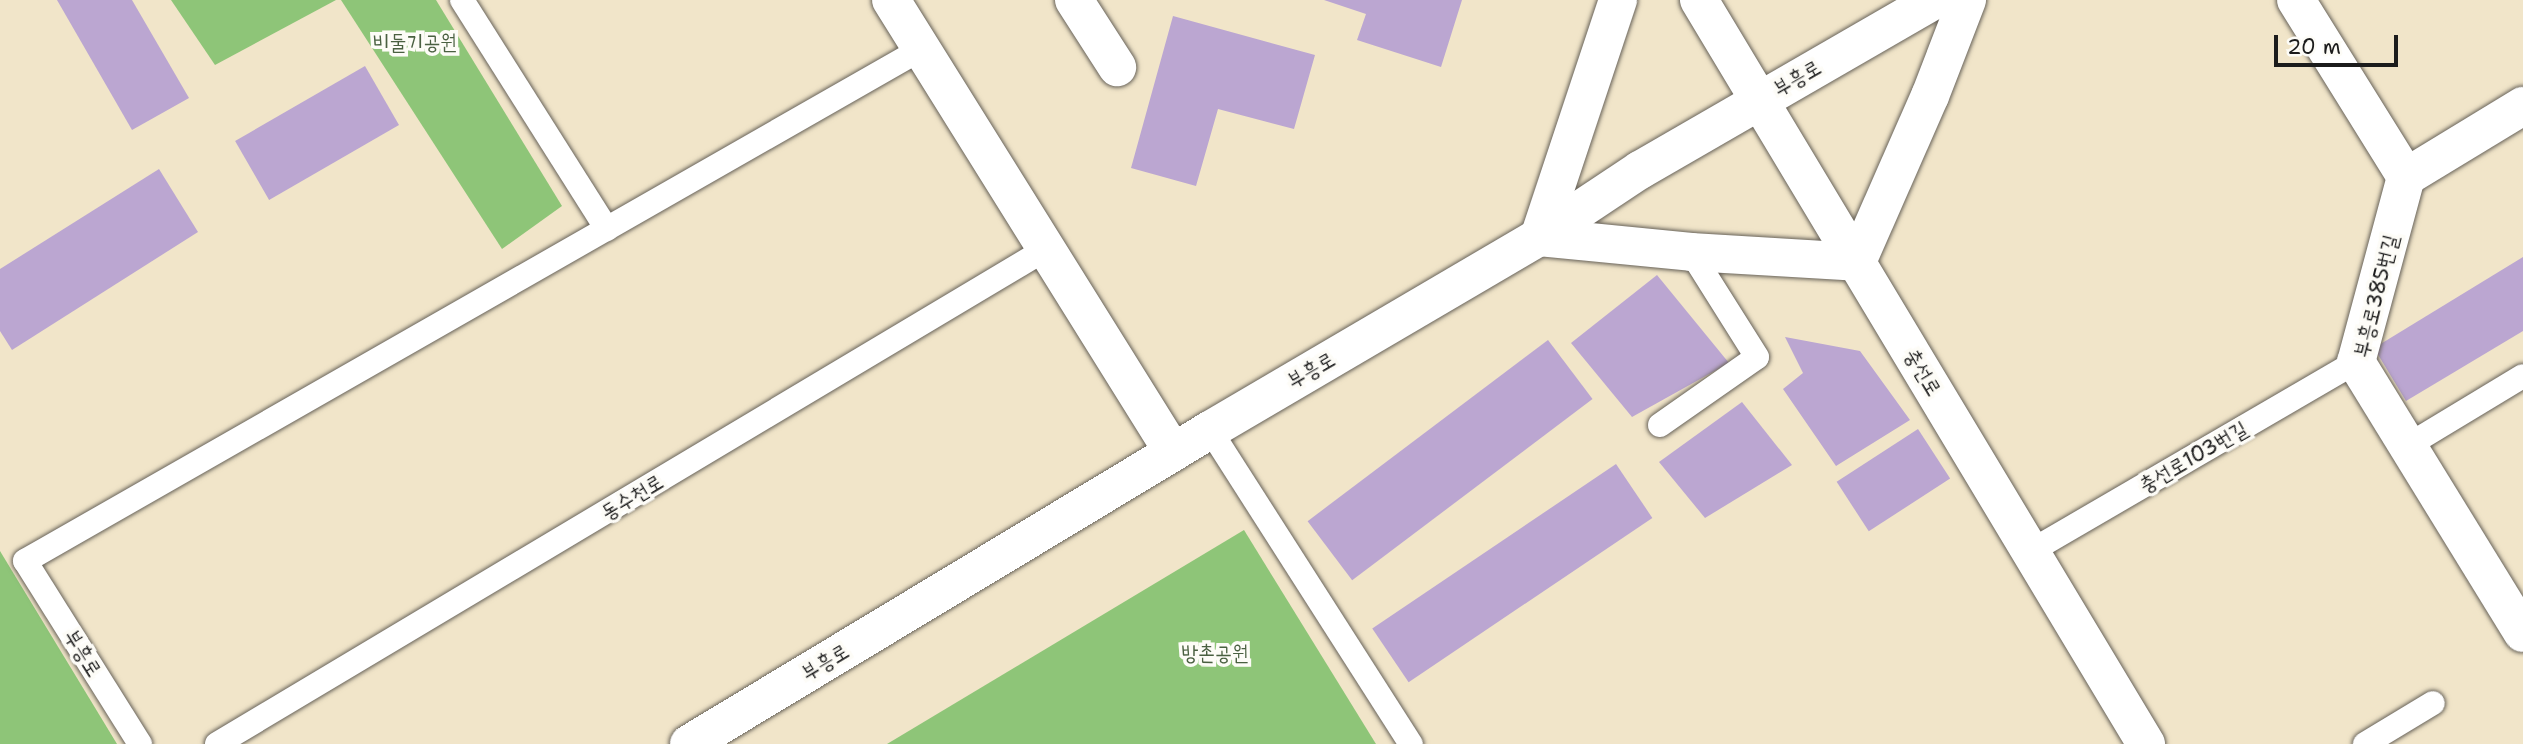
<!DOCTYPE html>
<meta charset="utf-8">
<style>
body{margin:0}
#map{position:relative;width:2523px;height:744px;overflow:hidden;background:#f1e5c9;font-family:"Shantell Sans","Poor Story",sans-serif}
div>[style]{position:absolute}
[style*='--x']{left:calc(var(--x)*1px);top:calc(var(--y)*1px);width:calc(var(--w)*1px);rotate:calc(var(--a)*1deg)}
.green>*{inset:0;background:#8ec578}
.building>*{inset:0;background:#bba6d1;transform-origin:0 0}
.roads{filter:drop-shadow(0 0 2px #676259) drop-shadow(0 0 2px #676259)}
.service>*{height:24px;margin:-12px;padding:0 12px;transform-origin:12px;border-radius:12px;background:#fff}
.minor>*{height:38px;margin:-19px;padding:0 19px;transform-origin:19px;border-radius:19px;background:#fff}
.tertiary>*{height:38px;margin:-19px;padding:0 19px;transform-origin:19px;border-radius:19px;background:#fff}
.secondary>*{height:38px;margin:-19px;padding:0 19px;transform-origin:19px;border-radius:19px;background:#fff}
span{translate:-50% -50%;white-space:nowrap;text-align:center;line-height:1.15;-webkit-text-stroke:7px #fdfcf7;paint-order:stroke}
.park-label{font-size:21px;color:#4a6041}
.street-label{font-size:21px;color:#1c1c1c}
.scale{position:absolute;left:2274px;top:35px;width:124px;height:32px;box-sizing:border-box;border:4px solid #1c1c1c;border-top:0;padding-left:9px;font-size:21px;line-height:24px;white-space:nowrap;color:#1c1c1c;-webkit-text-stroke:5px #fdfcf7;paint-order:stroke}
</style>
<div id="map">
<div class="green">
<i style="clip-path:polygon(171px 0,336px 0,215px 65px)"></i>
<i style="clip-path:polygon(341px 0,436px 0,562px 206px,502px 249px)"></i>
<i style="clip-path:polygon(1244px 530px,1376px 744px,887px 744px)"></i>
<i style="clip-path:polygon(0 551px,117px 744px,0 744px)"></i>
</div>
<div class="building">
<i style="clip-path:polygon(57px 0,132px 0,189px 98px,132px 130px)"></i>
<i style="clip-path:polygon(1324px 0,1462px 0,1441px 67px,1357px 40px,1366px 14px)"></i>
<i style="clip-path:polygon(1173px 16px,1315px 55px,1294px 129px,1218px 109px,1196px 186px,1131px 168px)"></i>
<i style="left:365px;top:66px;width:68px;height:150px;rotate:60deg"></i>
<i style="clip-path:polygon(159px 169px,198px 232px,12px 350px,0 331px,0 269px)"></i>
<i style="clip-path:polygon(2523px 257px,2523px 331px,2406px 401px,2374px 348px)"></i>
<i style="clip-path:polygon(1657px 275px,1729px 363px,1632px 417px,1571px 343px)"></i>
<i style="clip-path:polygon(1785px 337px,1860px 351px,1910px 420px,1836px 466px,1783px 389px,1803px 373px)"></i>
<i style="left:1548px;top:340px;width:74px;height:301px;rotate:53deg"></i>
<i style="clip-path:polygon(1742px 402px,1792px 465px,1705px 518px,1659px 462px)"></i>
<i style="left:1918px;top:429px;width:59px;height:97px;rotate:57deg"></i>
<i style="left:1616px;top:464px;width:65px;height:294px;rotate:56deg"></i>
</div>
<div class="roads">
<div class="service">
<i style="--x:462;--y:0;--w:271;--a:57.7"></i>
<i style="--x:1660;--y:425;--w:118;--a:-35"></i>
<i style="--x:1757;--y:357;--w:124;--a:-122.2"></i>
<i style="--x:1210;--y:430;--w:373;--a:57.4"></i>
<i style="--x:2407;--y:446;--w:135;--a:-31.1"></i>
<i style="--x:2031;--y:551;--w:376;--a:-30.2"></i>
<i style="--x:140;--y:744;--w:216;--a:-122.1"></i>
<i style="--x:25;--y:561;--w:1032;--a:-29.74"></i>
<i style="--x:217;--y:744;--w:966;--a:-30.84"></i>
<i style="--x:2365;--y:744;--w:79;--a:-31.1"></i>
</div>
<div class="minor">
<i style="--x:1074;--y:0;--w:80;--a:57.3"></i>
<i style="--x:2296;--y:0;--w:208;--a:58.1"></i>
<i style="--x:2406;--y:177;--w:192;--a:105.1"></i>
<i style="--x:2356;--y:362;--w:318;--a:58.4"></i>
<i style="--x:2406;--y:177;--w:137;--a:-31.3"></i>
</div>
<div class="tertiary">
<i style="--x:891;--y:0;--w:533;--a:58.04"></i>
<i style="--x:1618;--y:0;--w:250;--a:108.4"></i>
<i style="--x:1539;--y:237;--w:153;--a:5.6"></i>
<i style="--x:1691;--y:252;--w:166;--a:3.4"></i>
<i style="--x:1857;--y:262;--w:181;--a:-66.3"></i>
<i style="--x:1930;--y:96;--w:103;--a:-68.9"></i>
<i style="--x:1699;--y:0;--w:868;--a:59"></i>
</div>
<div class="secondary">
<i style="--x:689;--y:744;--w:608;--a:-31.08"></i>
<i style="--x:1210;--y:430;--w:381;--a:-30.4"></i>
<i style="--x:1539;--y:237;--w:121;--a:-33.6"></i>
<i style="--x:1640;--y:170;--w:340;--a:-30"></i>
</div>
</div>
<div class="park-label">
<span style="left:415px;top:42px">비둘기공원</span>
<span style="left:1215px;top:653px">방촌공원</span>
</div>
<div class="street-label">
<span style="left:1797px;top:78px;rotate:-30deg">부흥로</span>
<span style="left:2376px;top:296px;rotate:-76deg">부흥로385번길</span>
<span style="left:1311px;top:370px;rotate:-30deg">부흥로</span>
<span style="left:1923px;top:372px;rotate:59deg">충선로</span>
<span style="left:2193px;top:457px;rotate:-30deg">충선로103번길</span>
<span style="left:632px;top:497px;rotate:-31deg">동수천로</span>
<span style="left:83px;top:653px;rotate:58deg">부흥로</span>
<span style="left:825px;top:662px;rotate:-31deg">부흥로</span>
</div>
<div class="scale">20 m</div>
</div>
